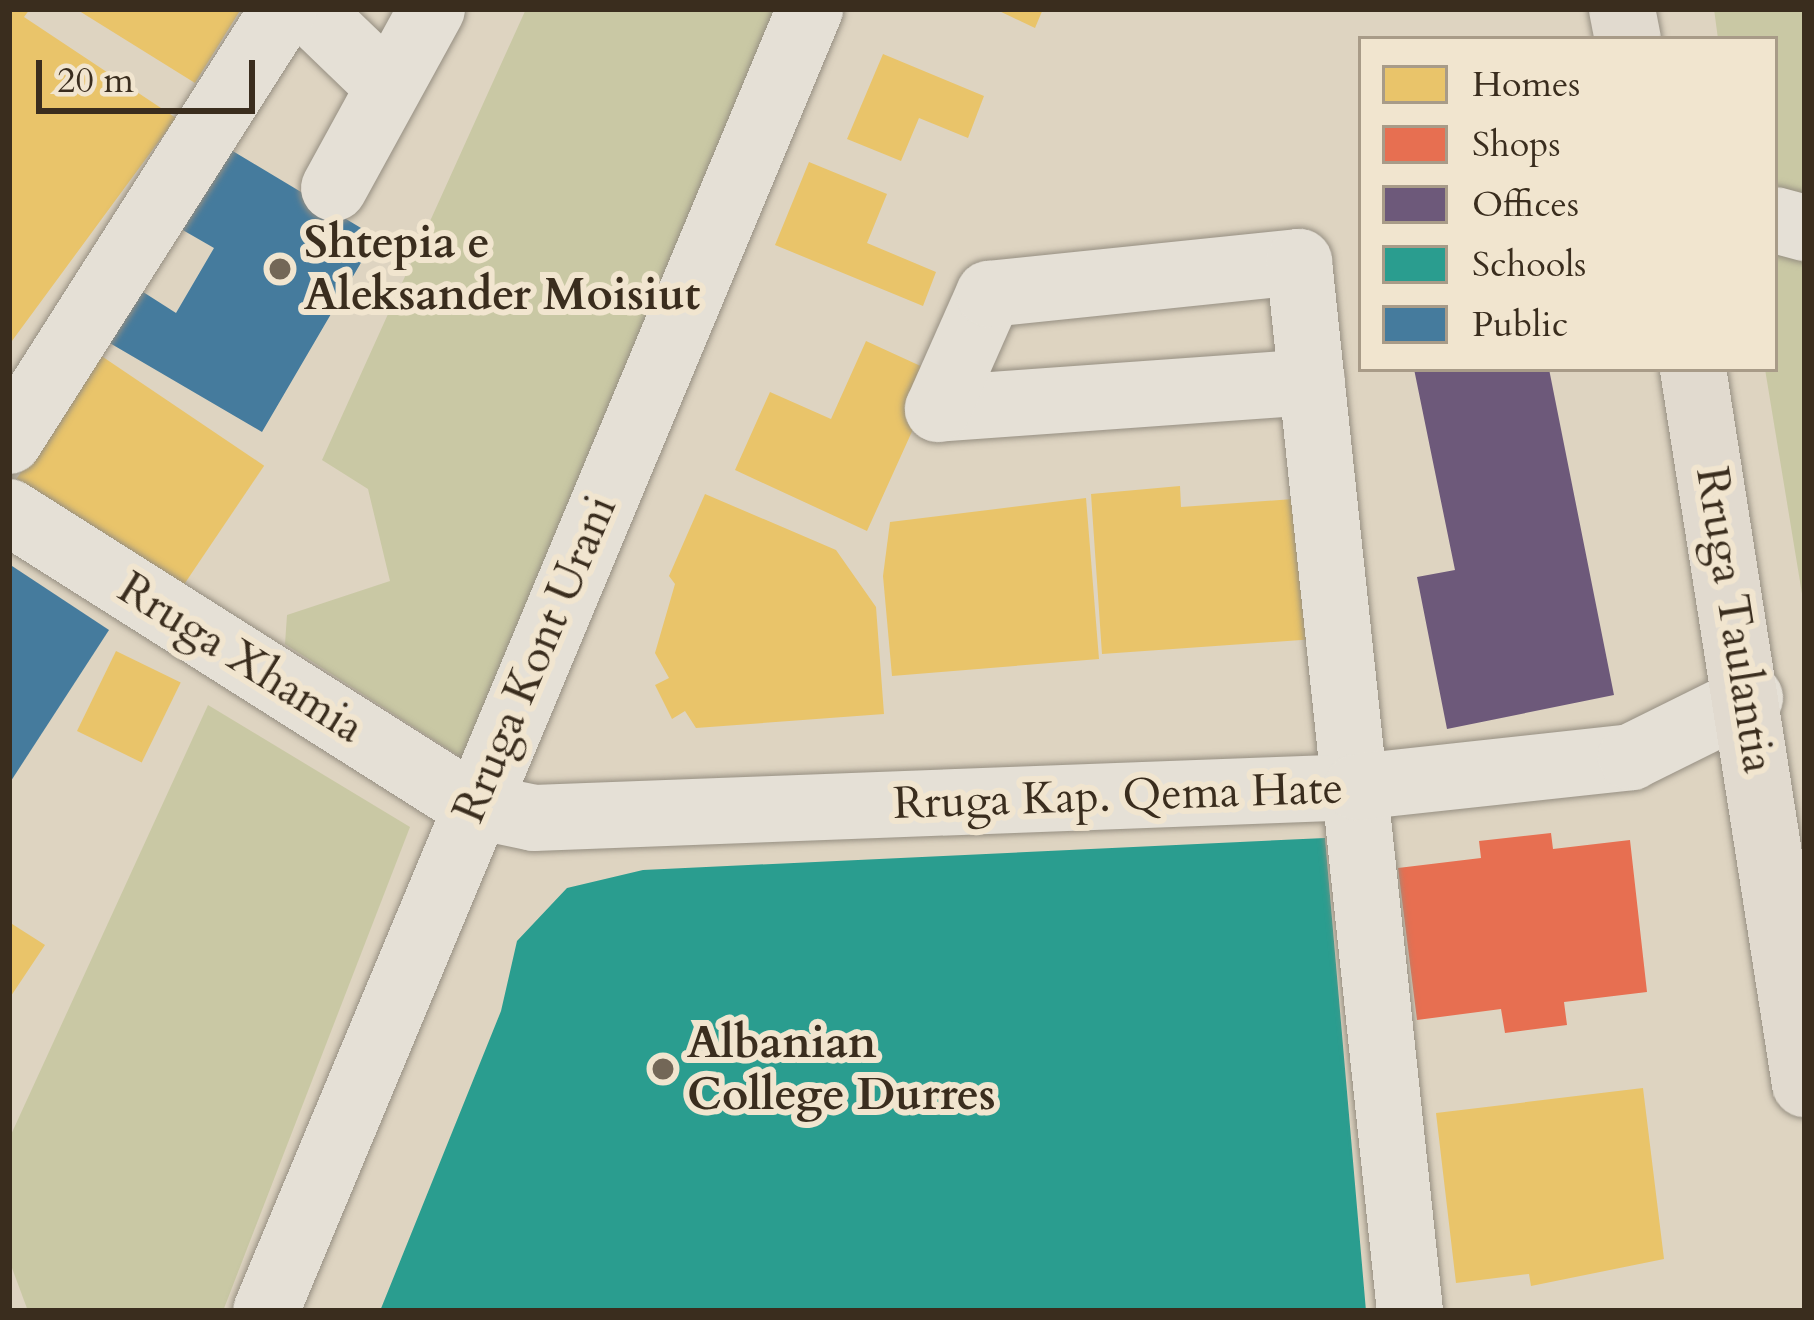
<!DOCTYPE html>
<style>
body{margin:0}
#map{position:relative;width:1814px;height:1320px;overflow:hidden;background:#ded4c1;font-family:Cardo,serif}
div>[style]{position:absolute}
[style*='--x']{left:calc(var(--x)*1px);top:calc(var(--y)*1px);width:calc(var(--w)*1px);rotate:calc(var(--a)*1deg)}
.green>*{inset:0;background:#c9c8a4}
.homes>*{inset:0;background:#e9c46a;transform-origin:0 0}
.shops>*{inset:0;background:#e76f51}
.offices>*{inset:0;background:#6d597a}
.schools>*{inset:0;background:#2a9d8f}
.public>*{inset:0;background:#457b9d}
.roads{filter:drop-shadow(0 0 3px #968f82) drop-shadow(0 0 3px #968f82)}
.minor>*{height:66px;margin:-33px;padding:0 33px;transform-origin:33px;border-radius:33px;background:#e5e0d6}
.major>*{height:66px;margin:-33px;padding:0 33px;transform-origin:33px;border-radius:33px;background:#e1dacf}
.dots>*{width:33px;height:33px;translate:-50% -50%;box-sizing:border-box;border:6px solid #f1e5cf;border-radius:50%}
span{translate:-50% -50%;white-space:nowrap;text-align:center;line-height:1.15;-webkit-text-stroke:12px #f1e5cf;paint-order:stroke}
.poi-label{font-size:45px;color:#3a2d1e;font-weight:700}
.left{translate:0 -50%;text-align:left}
.street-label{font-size:45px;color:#3a2d1e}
.frame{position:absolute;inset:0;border:12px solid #3a2d1e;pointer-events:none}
.legend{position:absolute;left:1358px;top:36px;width:420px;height:336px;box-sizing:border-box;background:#f1e5cf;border:3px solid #a89b88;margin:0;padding:15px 21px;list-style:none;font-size:36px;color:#3a2d1e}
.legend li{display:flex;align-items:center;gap:24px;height:60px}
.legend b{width:60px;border:3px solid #a89b88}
.scale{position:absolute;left:36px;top:60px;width:219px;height:54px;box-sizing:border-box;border:6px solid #3a2d1e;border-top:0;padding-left:15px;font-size:36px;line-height:42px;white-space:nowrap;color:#3a2d1e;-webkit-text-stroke:9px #f1e5cf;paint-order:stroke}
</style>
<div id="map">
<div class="green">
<i style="clip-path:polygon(526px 9px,778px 9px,465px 760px,285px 644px,287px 615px,390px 581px,368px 489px,322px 460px)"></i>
<i style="clip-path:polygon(1714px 9px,1805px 9px,1805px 612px,1765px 369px,1775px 369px,1775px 39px,1718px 39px)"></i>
<i style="clip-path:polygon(208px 705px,410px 827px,223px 1311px,28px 1311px,9px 1260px,9px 1139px)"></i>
</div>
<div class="homes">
<i style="clip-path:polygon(9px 9px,30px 9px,24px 17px,176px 118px,9px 345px)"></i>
<i style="clip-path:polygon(76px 9px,241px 9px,195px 83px)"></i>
<i style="clip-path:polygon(995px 9px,1043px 9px,1035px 28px)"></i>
<i style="clip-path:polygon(883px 54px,984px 96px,968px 138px,919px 118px,901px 161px,847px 139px)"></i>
<i style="clip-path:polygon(809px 162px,887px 194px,867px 243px,936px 272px,923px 306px,775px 245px)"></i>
<i style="clip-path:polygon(866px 341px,938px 374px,867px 531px,735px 470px,770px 392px,831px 419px)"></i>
<i style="left:100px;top:355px;width:198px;height:149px;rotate:34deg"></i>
<i style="clip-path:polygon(1180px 486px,1181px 507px,1293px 499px,1315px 639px,1102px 654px,1091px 494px)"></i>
<i style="clip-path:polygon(705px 494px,836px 550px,876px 607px,884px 714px,696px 728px,685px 711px,672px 719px,655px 685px,669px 678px,655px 653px,675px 584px,669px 576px)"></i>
<i style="clip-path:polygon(1086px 498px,1099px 659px,892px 676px,883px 576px,890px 522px)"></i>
<i style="left:116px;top:651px;width:72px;height:89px;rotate:26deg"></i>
<i style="clip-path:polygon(9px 922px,45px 945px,9px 999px)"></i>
<i style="clip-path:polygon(1643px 1088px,1664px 1259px,1531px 1286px,1529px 1274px,1456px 1283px,1436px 1113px)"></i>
</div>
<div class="shops">
<i style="clip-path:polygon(1551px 833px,1553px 849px,1630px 840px,1647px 992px,1564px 1002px,1567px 1025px,1505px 1033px,1501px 1009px,1417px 1020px,1398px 868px,1481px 858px,1479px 841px)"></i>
</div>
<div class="offices">
<i style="clip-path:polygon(1414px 369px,1549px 369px,1614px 695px,1447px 729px,1417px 577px,1455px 570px)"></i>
</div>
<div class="schools">
<i style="clip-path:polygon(1325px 838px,1366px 1311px,380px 1311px,501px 1011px,517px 941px,567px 888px,643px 870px)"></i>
</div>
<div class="public">
<i style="clip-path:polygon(221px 144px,376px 237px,262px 432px,108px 342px,140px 290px,176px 313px,214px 248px,174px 225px)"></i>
<i style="clip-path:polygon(9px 564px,109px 630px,9px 784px)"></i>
</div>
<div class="roads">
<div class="minor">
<i style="--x:308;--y:9;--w:111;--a:43.9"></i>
<i style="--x:334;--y:188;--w:204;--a:-61.3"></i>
<i style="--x:1775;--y:220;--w:31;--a:15"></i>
<i style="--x:1312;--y:382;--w:375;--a:175.9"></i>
<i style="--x:938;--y:409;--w:126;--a:-66.1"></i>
<i style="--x:989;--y:294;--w:312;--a:-5.9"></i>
<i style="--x:1299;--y:262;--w:1055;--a:83.96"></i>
<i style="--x:9;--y:441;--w:512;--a:-57.52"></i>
<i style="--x:9;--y:512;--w:548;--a:32.33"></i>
<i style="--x:472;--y:805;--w:63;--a:11.8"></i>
<i style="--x:534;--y:818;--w:824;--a:-2.16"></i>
<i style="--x:1357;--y:787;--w:276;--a:-6.2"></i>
<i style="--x:1631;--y:757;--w:133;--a:-26.4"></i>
<i style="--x:266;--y:1311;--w:1411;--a:-67.32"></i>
</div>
<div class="major">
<i style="--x:1622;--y:9;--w:31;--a:79"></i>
<i style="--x:1693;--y:369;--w:724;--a:81.1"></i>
</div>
</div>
<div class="dots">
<i style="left:280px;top:269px;background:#736757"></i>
<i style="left:663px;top:1069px;background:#736757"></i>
</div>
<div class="poi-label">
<span class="left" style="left:304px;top:269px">Shtepia e<br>Aleksander Moisiut</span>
<span class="left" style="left:687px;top:1069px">Albanian<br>College Durres</span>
</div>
<div class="street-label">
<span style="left:1735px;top:620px;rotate:81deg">Rruga Taulantia</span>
<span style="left:241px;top:658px;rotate:32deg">Rruga Xhamia</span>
<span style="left:535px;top:659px;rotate:-67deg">Rruga Kont Urani</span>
<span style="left:1118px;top:796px;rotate:-2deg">Rruga Kap. Qema Hate</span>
</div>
<div class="frame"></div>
<ul class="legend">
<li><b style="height:33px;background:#e9c46a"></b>Homes</li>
<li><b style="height:33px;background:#e76f51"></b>Shops</li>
<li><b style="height:33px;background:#6d597a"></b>Offices</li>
<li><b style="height:33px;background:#2a9d8f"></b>Schools</li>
<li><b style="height:33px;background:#457b9d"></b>Public</li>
</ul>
<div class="scale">20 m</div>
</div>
